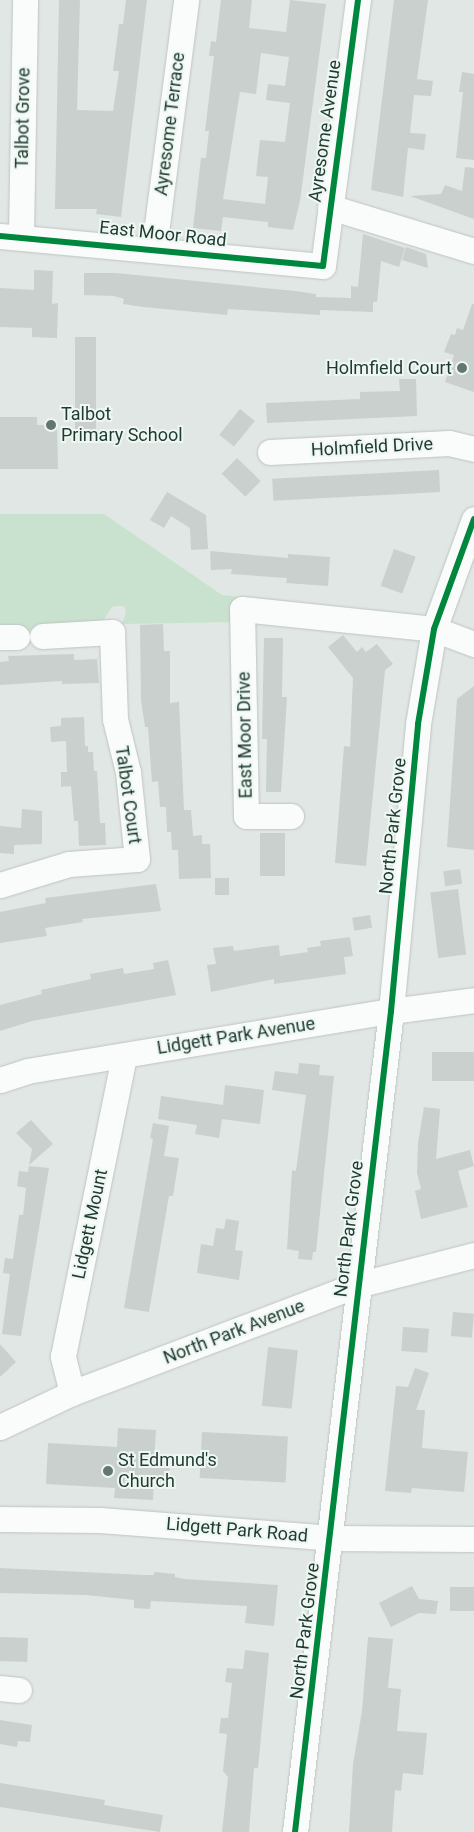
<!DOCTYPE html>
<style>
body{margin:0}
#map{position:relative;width:474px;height:1832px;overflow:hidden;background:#e1e7e4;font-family:Roboto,sans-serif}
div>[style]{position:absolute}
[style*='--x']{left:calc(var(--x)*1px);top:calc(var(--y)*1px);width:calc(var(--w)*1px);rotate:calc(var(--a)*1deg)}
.green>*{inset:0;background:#c9e2cf}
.building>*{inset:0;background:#cad0cd;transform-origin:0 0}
.roads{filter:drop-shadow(0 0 1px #bec4c1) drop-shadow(0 0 1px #bec4c1)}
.minor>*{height:25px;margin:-12.5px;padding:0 12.5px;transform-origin:12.5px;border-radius:12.5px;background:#fafbfb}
.cycleway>*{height:6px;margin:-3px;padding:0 3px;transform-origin:3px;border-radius:3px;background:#00873e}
.dots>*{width:14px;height:14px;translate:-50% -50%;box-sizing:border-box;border:2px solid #eef7f2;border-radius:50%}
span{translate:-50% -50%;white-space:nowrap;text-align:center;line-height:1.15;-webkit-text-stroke:4px #eef7f2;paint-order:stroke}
.street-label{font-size:18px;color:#1f3a31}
.poi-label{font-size:18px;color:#1f3a31}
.right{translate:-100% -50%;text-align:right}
.left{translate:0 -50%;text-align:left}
</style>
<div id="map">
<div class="green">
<i style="clip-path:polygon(0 514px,104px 514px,222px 595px,239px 597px,236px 622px,122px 624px,126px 613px,124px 606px,118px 606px,112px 607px,99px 627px,0 632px)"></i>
</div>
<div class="building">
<i style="clip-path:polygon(59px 0,80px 0,77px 110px,113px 111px,119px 71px,113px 71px,119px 24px,123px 24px,126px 0,147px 0,121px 217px,96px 214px,97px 209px,55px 209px)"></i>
<i style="clip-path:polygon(evenodd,221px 0,252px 0,249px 28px,286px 32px,290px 0,326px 4px,300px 201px,293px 230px,268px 227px,268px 222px,223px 217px,221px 231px,193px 228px,201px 158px,206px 158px,209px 131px,205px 131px,214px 56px,209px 56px,211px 41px,216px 42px,221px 0,261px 53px,289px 57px,285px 86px,268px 84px,266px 100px,290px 103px,285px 142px,260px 140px,256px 176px,268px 177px,265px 204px,223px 199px,240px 92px,256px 94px,261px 53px)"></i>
<i style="clip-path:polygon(394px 0,428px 0,417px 79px,433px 81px,431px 96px,414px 95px,410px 133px,426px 134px,424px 150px,408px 148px,403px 197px,371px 190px)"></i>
<i style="clip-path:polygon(462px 72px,474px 74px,474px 160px,456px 158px,463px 92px,459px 92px)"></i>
<i style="clip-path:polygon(465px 167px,474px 168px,474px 219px,410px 196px,441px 194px,445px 185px,462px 191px)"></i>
<i style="clip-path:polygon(363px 234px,405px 248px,399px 267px,381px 261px,377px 302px,373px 302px,373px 312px,320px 310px,320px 315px,228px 309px,227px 315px,143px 307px,123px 304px,124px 299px,114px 296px,84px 295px,84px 273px,116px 273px,295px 291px,316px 294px,316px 297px,351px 298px,351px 286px,358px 287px)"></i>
<i style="clip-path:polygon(406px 247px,426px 254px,428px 268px,402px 260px)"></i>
<i style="clip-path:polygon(34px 270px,53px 271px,52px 304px,58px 303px,57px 338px,32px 337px,32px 328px,0 327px,0 288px,34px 290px)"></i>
<i style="clip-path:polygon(472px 304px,474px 304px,474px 392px,445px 382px,454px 355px,444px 352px,451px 334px,455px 335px,457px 328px,463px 330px)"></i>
<i style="left:75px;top:337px;width:21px;height:94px"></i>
<i style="clip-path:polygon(399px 379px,416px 379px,417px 416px,267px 423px,266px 403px,360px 399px,360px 392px,400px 391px)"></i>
<i style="left:240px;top:409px;width:19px;height:33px;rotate:39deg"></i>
<i style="clip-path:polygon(0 417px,37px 417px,37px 425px,57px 425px,58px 469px,0 469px)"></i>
<i style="left:237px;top:458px;width:33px;height:22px;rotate:44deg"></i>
<i style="left:439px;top:470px;width:22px;height:167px;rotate:87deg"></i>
<i style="clip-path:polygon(167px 492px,206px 515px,208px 549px,191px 550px,190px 528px,171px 516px,164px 528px,150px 520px)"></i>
<i style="left:394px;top:549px;width:23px;height:39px;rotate:20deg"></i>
<i style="clip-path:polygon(210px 551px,288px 558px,288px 554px,330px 557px,328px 586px,286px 583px,287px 578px,231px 574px,232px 569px,211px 570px)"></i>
<i style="clip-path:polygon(163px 624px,164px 651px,170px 651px,170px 703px,179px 702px,184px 810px,191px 810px,193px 836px,202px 835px,202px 844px,210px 844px,211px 878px,179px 879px,178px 850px,172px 850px,171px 832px,167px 832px,166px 807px,160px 807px,158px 781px,152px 782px,148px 727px,145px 727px,141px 700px,140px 625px)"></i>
<i style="clip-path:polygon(343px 635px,357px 652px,362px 647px,366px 652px,377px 644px,393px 664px,385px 670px,366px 866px,335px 863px,344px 746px,350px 747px,353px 678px,328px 647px)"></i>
<i style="clip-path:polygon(264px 638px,283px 638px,282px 697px,287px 697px,281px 792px,266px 792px,267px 739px,262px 739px)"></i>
<i style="clip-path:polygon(74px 654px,74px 660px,97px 659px,99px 683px,62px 684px,62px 681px,0 685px,0 662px,9px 661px,8px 656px)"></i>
<i style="clip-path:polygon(474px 686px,474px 850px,447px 847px,457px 699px)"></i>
<i style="clip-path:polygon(84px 717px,85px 746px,88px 746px,88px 752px,93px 752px,94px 771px,97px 771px,100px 823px,105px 823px,106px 845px,79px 846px,78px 821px,74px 821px,71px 786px,61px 787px,61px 772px,67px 772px,66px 741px,51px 742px,50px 727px,61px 726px,61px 718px)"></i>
<i style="clip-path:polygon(22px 809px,42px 811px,42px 844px,14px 845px,14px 854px,0 853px,0 826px,21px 828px)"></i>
<i style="left:260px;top:833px;width:25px;height:43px"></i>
<i style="left:460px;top:869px;width:15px;height:17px;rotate:82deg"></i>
<i style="left:215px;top:878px;width:14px;height:17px"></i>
<i style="clip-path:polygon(156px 884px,161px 911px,82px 919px,83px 922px,45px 928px,47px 936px,0 943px,0 912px,46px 903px,45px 898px)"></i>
<i style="left:458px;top:889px;width:66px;height:28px;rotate:83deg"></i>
<i style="left:370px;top:915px;width:13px;height:18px;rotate:81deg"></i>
<i style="clip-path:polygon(350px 937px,353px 956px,344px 957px,346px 974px,274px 984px,274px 979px,211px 992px,207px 965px,216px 964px,213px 948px,233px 946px,234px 951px,279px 945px,280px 956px,308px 952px,307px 948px,321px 946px,320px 941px)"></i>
<i style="clip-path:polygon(168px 960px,176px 995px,32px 1021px,0 1031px,0 1005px,42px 994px,41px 990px,91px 979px,90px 974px,123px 968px,124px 974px,154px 969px,153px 963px)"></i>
<i style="left:474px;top:1052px;width:29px;height:42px;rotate:90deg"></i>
<i style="clip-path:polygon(299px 1063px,320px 1065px,319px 1075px,334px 1076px,316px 1252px,313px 1252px,312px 1260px,298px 1259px,299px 1251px,287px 1249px,292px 1170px,296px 1171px,306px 1095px,272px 1090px,275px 1071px,298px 1074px)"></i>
<i style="clip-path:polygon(225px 1085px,264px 1090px,260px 1124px,222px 1119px,219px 1138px,195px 1134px,197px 1125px,158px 1119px,161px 1096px,223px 1105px)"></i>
<i style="clip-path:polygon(424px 1107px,440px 1109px,436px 1159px,470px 1150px,474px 1166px,458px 1171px,468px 1207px,421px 1219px,415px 1191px,421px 1189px,417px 1173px,418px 1143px)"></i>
<i style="clip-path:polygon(31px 1120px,53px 1144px,29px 1165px,32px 1149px,16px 1133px)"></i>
<i style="clip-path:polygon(153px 1123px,169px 1126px,164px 1156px,179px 1158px,173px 1196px,169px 1196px,149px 1312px,124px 1308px,153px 1139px,150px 1138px)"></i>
<i style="clip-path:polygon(29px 1166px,49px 1168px,21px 1336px,2px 1334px,10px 1274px,3px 1273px,5px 1258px,13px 1259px,19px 1215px,23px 1215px,26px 1188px,17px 1186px,19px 1171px,28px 1172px)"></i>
<i style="clip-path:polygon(226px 1219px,239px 1221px,235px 1250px,243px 1251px,239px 1280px,197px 1273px,201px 1244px,213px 1246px,216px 1228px,224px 1229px)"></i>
<i style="left:453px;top:1312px;width:21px;height:24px;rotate:5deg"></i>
<i style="left:403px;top:1327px;width:26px;height:24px;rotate:4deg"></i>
<i style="clip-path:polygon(0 1344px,16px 1362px,0 1377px)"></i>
<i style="left:268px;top:1347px;width:30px;height:59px;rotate:6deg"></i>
<i style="clip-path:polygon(415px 1368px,429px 1373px,416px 1410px,425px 1410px,422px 1448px,468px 1452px,464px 1492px,412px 1488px,411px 1493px,385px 1491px,396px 1386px,408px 1387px)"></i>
<i style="clip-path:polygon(118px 1428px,156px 1430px,154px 1460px,170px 1461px,169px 1482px,154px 1481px,153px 1500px,114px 1498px,115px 1488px,46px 1484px,48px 1443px,117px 1447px)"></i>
<i style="left:202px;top:1432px;width:86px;height:46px;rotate:3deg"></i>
<i style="clip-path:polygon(0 1568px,144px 1575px,154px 1575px,154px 1572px,175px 1574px,175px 1577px,184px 1579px,278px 1585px,274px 1626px,245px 1623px,247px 1606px,151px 1601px,150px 1609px,134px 1608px,134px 1600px,86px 1595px,0 1593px)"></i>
<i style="clip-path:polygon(412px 1586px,419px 1599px,438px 1601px,436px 1614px,419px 1613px,391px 1627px,379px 1603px)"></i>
<i style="left:450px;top:1587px;width:24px;height:24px"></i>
<i style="left:0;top:1637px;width:28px;height:24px;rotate:2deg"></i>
<i style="clip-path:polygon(368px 1637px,393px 1639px,388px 1688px,401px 1689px,397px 1731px,427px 1733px,423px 1775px,403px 1773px,401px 1791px,395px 1790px,392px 1832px,349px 1832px,353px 1764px,362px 1711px)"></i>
<i style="clip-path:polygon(245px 1650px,269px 1653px,258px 1768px,254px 1768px,249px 1832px,222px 1832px,228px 1777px,223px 1771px,227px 1734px,219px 1733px,221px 1718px,228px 1718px,232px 1683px,225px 1682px,227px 1668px,243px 1669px)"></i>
<i style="clip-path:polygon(0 1720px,32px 1725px,30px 1742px,18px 1741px,17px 1747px,0 1744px)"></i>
<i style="clip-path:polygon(0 1783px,105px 1800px,104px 1805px,163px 1815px,160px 1832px,0 1807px)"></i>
</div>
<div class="roads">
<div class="minor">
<i style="--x:330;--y:207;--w:151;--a:17"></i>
<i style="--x:21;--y:235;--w:235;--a:-89"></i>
<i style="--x:0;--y:236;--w:324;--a:5.3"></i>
<i style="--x:323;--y:266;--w:268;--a:-82.5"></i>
<i style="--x:154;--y:248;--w:250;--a:-82.6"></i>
<i style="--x:270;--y:452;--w:179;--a:-2.9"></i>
<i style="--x:449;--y:443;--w:26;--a:13"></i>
<i style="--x:0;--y:637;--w:17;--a:0"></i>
<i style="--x:291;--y:816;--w:45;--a:180"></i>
<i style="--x:246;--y:816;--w:207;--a:-91.1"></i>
<i style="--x:242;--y:609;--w:193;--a:5.9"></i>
<i style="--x:434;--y:629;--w:43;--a:20.6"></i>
<i style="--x:0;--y:885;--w:72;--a:-16.9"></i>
<i style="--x:69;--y:864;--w:68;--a:-4.2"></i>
<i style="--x:137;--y:859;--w:87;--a:-95.9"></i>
<i style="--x:128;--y:772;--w:55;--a:-103.8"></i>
<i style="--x:115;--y:719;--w:87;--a:-92"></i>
<i style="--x:112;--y:632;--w:70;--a:176.7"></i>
<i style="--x:0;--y:1080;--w:28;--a:-18"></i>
<i style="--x:27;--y:1071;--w:369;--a:-9.4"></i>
<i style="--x:391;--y:1011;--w:84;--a:-7.5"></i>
<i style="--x:72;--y:1393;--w:38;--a:-104"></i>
<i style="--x:63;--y:1356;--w:307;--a:-78.5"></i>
<i style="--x:0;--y:1427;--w:80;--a:-25.3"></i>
<i style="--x:72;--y:1393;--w:305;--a:-20.8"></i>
<i style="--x:357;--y:1285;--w:121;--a:-14.4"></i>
<i style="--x:0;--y:1519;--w:100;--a:0.6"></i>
<i style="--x:100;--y:1520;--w:233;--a:4.4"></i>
<i style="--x:332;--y:1538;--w:142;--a:0.4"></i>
<i style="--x:0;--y:1688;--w:19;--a:6"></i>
<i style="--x:295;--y:1832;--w:827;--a:-83.33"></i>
<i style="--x:391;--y:1011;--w:288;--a:-84.6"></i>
<i style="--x:418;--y:724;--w:96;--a:-80.4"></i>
<i style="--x:434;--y:629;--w:117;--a:-70"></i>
</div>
</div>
<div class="cycleway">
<i style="--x:0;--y:236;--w:324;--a:5.3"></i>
<i style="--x:323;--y:266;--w:268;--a:-82.5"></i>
<i style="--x:295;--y:1832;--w:827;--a:-83.33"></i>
<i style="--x:391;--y:1011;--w:288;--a:-84.6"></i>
<i style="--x:418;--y:724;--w:96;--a:-80.4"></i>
<i style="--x:434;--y:629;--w:117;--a:-70"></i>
</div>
<div class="dots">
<i style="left:462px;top:368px;background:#637770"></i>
<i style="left:51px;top:425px;background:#637770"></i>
<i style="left:108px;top:1471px;background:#637770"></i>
</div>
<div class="street-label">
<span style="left:23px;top:118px;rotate:-89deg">Talbot Grove</span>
<span style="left:170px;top:124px;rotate:-83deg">Ayresome Terrace</span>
<span style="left:325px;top:131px;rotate:-82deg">Ayresome Avenue</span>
<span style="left:163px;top:234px;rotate:6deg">East Moor Road</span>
<span style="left:372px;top:447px;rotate:-3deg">Holmfield Drive</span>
<span style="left:245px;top:735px;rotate:-91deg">East Moor Drive</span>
<span style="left:128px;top:795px;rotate:82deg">Talbot Court</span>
<span style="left:393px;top:826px;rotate:-84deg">North Park Grove</span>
<span style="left:236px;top:1036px;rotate:-9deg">Lidgett Park Avenue</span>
<span style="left:90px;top:1224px;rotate:-78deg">Lidgett Mount</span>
<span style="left:349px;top:1229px;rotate:-83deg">North Park Grove</span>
<span style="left:234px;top:1332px;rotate:-21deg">North Park Avenue</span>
<span style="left:237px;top:1530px;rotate:5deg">Lidgett Park Road</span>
<span style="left:305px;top:1631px;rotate:-83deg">North Park Grove</span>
</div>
<div class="poi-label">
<span class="right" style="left:452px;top:368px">Holmfield Court</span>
<span class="left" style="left:61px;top:425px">Talbot<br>Primary School</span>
<span class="left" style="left:118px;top:1471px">St Edmund's<br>Church</span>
</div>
</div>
